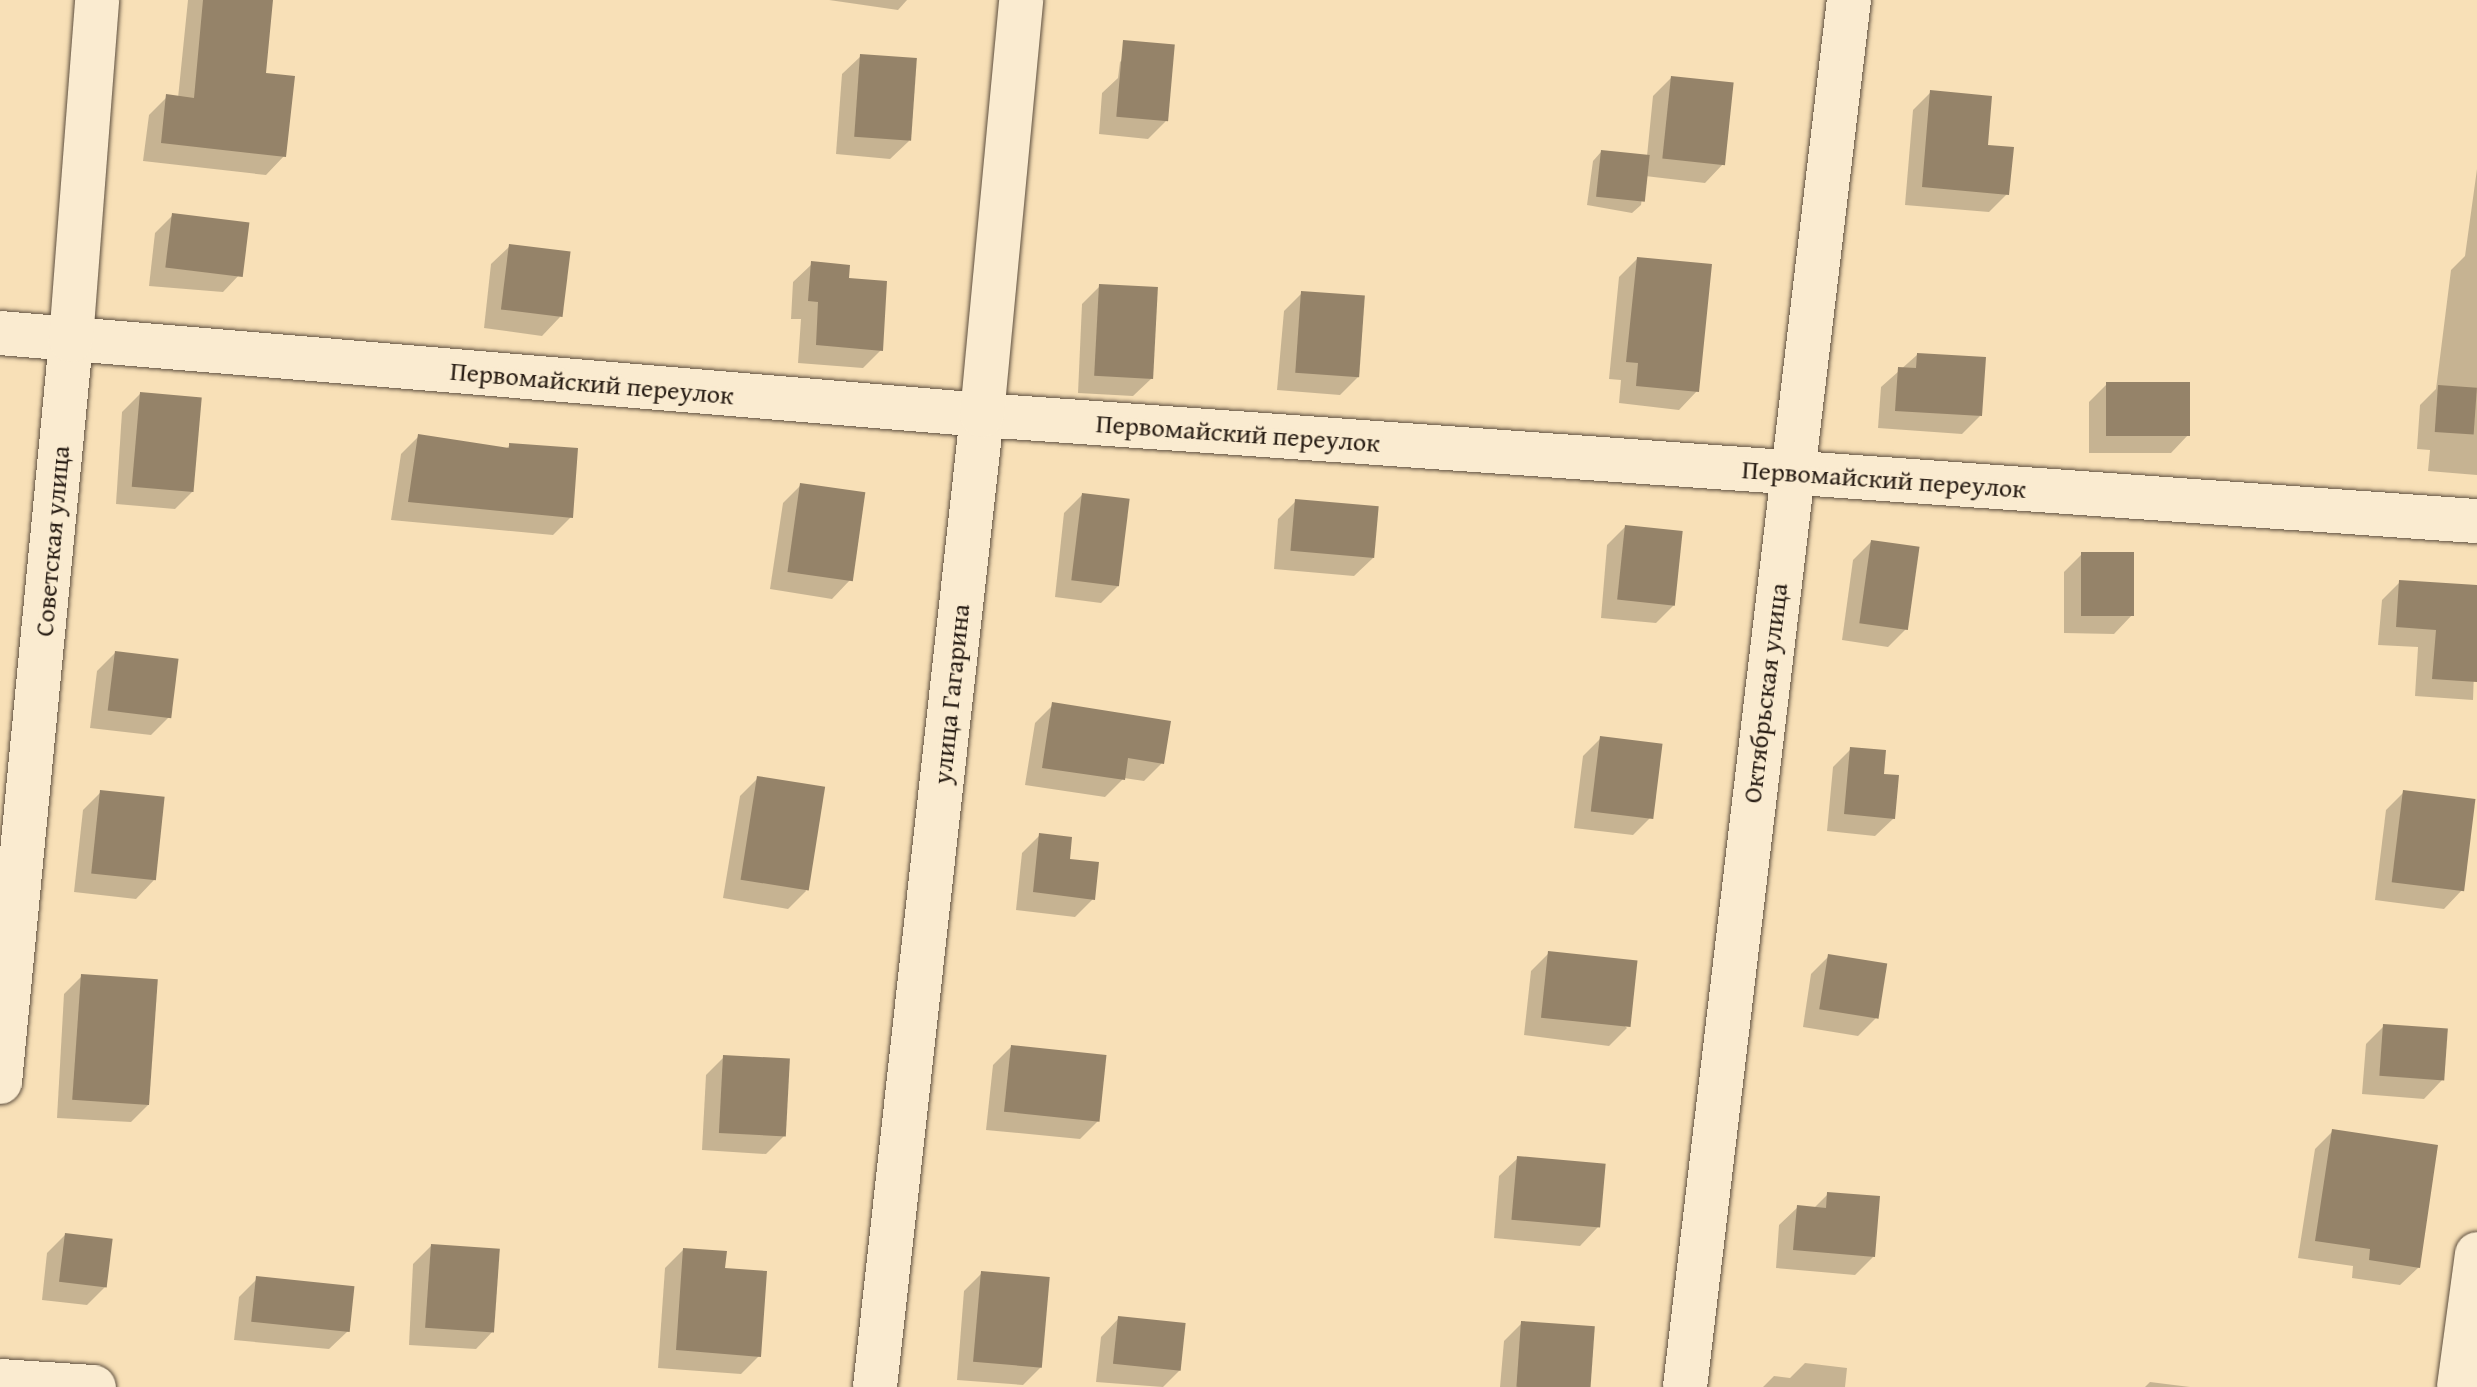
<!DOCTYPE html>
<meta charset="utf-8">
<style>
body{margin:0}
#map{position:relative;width:2477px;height:1387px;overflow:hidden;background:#f8e0b7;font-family:"Gentium Book Plus",serif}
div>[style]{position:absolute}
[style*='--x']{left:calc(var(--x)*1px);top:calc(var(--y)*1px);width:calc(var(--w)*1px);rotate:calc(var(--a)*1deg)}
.shadow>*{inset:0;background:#0003}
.building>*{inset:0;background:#958369;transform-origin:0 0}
.roads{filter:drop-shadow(0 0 2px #5d4e3e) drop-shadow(0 0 2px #5d4e3e)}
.minor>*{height:44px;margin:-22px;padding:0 22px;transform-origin:22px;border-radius:22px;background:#faebd0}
span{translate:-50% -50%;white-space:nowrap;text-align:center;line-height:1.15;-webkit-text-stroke:7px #faebd0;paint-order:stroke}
.street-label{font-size:26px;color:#291e15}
</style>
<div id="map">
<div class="shadow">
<i style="clip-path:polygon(188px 0,271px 0,264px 75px,284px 156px,266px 175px,143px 161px,149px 115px,167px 97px,178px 98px)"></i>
<i style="clip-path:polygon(829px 0,907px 0,898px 10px)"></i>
<i style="clip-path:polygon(1138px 44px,1166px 121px,1148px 139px,1099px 134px,1102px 93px,1118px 78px,1120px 62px)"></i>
<i style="clip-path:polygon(861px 56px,909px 141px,890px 159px,836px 154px,842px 74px)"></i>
<i style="clip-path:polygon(1671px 78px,1723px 164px,1705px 183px,1645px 176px,1641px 205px,1632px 213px,1587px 205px,1593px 161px,1601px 152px,1647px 156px,1653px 96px)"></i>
<i style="clip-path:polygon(1931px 92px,1986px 146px,2007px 194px,1989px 212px,1905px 205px,1913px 110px)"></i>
<i style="clip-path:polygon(2477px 169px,2477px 475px,2428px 471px,2430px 450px,2417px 449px,2420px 405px,2436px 389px,2451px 270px,2465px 256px)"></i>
<i style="clip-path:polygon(173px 215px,241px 273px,223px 292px,149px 286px,155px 233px)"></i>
<i style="clip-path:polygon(510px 246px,560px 317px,542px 336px,484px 328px,491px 264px)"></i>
<i style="clip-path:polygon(1637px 259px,1697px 391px,1679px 410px,1619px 403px,1621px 380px,1609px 379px,1619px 277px)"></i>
<i style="clip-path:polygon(812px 264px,847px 280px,881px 350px,863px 368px,798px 363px,801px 319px,791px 319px,793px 282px)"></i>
<i style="clip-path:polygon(1100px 286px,1152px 378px,1133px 396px,1078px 393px,1082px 304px)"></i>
<i style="clip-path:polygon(1302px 293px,1358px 377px,1340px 395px,1277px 390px,1284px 311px)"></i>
<i style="clip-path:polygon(1917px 355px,1980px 416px,1962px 434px,1878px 428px,1881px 387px)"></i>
<i style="clip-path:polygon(2107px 384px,2189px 434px,2171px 453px,2089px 453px,2089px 402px)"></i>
<i style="clip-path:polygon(140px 394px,193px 491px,175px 509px,116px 504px,122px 412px)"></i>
<i style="clip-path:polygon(419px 436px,506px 449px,510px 445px,571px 517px,553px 535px,391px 520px,401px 454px)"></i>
<i style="clip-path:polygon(801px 485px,850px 580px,832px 599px,770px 589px,783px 503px)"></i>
<i style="clip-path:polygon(1082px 495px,1119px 585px,1101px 603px,1055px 597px,1064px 513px)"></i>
<i style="clip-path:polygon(1296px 501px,1373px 558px,1354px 576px,1274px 569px,1278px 519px)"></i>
<i style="clip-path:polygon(1625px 527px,1674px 605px,1656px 623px,1601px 618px,1607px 545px)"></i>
<i style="clip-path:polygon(1871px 542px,1906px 629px,1888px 647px,1842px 640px,1853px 560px)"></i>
<i style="clip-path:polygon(2082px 554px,2132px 615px,2114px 634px,2064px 633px,2064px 572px)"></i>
<i style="clip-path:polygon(2400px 582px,2477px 587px,2473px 700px,2415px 696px,2418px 647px,2378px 645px,2382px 600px)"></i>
<i style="clip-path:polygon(115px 653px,169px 717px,151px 735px,90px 728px,97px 671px)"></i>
<i style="clip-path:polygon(1053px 705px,1162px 763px,1144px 781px,1124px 778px,1105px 797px,1025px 785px,1035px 723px)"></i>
<i style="clip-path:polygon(1601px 738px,1651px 817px,1633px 835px,1574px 828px,1583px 756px)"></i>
<i style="clip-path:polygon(1851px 749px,1882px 776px,1894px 818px,1875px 836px,1827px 831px,1833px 767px)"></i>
<i style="clip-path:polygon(758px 778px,806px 891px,788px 909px,723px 898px,740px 796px)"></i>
<i style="clip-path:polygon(101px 792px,154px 880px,136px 899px,74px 892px,83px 810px)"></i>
<i style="clip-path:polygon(2404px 792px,2462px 890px,2444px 909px,2375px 900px,2386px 810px)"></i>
<i style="clip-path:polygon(1040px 835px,1068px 861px,1093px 899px,1075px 917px,1016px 910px,1022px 853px)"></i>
<i style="clip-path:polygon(1549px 953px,1627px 1028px,1609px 1046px,1524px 1035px,1531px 971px)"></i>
<i style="clip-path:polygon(1829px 956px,1876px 1018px,1858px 1036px,1803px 1027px,1811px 974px)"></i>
<i style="clip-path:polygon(82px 976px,149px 1104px,131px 1122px,57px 1118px,64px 994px)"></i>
<i style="clip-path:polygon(2384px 1026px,2442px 1080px,2424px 1099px,2362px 1094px,2366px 1044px)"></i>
<i style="clip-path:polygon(1011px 1047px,1098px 1121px,1080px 1139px,986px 1130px,993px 1065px)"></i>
<i style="clip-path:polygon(724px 1057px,784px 1136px,766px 1154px,702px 1150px,706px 1075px)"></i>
<i style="clip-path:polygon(2333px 1131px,2419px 1267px,2400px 1285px,2352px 1278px,2353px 1266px,2298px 1258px,2315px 1149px)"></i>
<i style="clip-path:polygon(1518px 1158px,1598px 1227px,1580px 1246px,1494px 1238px,1499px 1176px)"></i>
<i style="clip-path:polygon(1828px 1194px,1873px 1257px,1855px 1275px,1776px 1268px,1779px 1225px,1798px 1207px,1813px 1209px)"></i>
<i style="clip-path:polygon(65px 1235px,105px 1287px,87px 1305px,42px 1300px,47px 1253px)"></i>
<i style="clip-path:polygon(431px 1246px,494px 1330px,476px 1349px,409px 1345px,413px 1264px)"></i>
<i style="clip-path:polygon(683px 1250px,723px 1270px,759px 1356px,741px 1374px,658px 1368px,665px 1268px)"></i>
<i style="clip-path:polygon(982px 1273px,1041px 1367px,1023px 1385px,957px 1380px,964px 1291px)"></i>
<i style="clip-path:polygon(257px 1279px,348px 1331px,329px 1349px,234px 1340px,239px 1297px)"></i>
<i style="clip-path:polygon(1119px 1318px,1180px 1370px,1163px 1387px,1096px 1382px,1101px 1337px)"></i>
<i style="clip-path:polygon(1522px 1323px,1589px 1387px,1500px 1387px,1504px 1341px)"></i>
<i style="clip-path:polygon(1805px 1363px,1847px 1368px,1845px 1387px,1763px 1387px,1774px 1376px,1790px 1378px)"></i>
<i style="clip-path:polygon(2150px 1382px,2190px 1387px,2145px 1387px)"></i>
</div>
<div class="building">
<i style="clip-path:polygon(203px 0,273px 0,266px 73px,295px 76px,286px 157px,161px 143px,166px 94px,194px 98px)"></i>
<i style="left:1123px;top:40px;width:52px;height:77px;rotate:5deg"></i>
<i style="left:860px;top:54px;width:57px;height:83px;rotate:4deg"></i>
<i style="left:1671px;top:76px;width:63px;height:83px;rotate:6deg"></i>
<i style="clip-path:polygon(1930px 90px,1992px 96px,1988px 145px,2014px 147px,2009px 195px,1922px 187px)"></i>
<i style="left:1601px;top:150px;width:49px;height:47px;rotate:6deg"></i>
<i style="left:172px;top:213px;width:78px;height:55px;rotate:7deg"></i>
<i style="left:509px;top:244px;width:62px;height:66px;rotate:7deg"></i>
<i style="clip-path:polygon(1637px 257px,1712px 264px,1699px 392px,1636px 386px,1638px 363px,1626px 362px)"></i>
<i style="clip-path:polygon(811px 261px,850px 265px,849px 278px,887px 281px,883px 351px,816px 345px,818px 302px,808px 301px)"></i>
<i style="left:1099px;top:284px;width:59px;height:92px;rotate:3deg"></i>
<i style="left:1301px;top:291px;width:64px;height:82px;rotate:4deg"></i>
<i style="clip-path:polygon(1917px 353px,1986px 357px,1982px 416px,1895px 411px,1898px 367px,1916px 368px)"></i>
<i style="left:2106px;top:382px;width:84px;height:54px"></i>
<i style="left:2438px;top:385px;width:39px;height:47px;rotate:4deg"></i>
<i style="left:140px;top:392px;width:62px;height:95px;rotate:5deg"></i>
<i style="clip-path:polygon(418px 434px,509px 448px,509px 443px,578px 448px,573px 518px,408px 502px)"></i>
<i style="left:800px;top:483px;width:66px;height:90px;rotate:8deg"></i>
<i style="left:1082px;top:493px;width:48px;height:88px;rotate:7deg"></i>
<i style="left:1295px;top:499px;width:84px;height:52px;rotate:5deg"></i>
<i style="left:1625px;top:525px;width:58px;height:75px;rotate:6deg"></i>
<i style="left:1871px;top:540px;width:49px;height:84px;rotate:8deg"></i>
<i style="left:2081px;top:552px;width:53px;height:64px"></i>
<i style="clip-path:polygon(2399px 580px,2477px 585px,2477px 682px,2432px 679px,2436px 630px,2396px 627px)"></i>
<i style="left:115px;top:651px;width:64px;height:60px;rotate:7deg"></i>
<i style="clip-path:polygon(1052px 702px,1171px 721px,1164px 764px,1128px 758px,1125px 780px,1042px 768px)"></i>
<i style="left:1600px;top:736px;width:63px;height:76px;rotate:7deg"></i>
<i style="clip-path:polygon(1850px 747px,1886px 750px,1884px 774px,1899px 775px,1895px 819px,1844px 814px)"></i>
<i style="left:757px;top:776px;width:69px;height:105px;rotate:9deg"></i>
<i style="left:100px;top:790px;width:65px;height:84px;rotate:6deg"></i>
<i style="left:2403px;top:790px;width:73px;height:93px;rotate:7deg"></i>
<i style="clip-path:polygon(1039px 833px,1072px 837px,1070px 859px,1099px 862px,1095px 900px,1033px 892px)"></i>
<i style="left:1548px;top:951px;width:90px;height:67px;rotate:6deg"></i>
<i style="left:1828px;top:954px;width:60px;height:56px;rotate:9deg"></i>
<i style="left:81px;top:974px;width:77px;height:126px;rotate:4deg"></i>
<i style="left:2383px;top:1024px;width:65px;height:52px;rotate:4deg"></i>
<i style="left:1011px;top:1045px;width:96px;height:67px;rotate:6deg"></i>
<i style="left:723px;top:1055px;width:67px;height:78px;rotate:3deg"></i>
<i style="clip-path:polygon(2332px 1129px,2438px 1145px,2420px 1268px,2369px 1260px,2370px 1249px,2315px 1241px)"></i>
<i style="left:1517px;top:1156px;width:89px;height:64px;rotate:5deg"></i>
<i style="clip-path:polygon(1827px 1192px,1880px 1196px,1875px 1257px,1793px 1250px,1797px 1205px,1826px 1208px)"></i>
<i style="left:65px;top:1233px;width:48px;height:49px;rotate:7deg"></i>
<i style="left:431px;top:1244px;width:69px;height:84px;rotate:4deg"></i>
<i style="clip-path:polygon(683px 1248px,727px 1251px,725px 1268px,767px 1271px,761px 1357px,676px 1350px)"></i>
<i style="left:981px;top:1271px;width:69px;height:91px;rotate:5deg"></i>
<i style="left:256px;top:1276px;width:99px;height:46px;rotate:6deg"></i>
<i style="left:1118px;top:1316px;width:68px;height:48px;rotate:6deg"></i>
<i style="left:1521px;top:1321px;width:74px;height:66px;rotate:4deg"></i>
</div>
<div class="roads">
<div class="minor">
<i style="--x:0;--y:333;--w:985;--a:4.77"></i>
<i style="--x:982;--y:415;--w:1499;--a:4.06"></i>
<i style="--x:0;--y:1082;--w:745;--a:-84.53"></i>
<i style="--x:71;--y:340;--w:341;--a:-85.6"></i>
<i style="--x:0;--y:1381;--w:94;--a:3.7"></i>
<i style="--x:875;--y:1387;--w:978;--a:-83.72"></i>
<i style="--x:982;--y:415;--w:417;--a:-84.6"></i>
<i style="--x:1685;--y:1387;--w:1397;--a:-83.26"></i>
<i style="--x:2459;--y:1387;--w:134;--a:-82.3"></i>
</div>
</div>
<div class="street-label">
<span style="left:592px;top:383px;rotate:5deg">Первомайский переулок</span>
<span style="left:1238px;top:433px;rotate:4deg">Первомайский переулок</span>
<span style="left:1884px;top:479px;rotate:4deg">Первомайский переулок</span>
<span style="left:52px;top:541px;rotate:-85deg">Советская улица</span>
<span style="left:1765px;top:693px;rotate:-83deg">Октябрьская улица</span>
<span style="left:951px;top:694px;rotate:-84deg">улица Гагарина</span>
</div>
</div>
